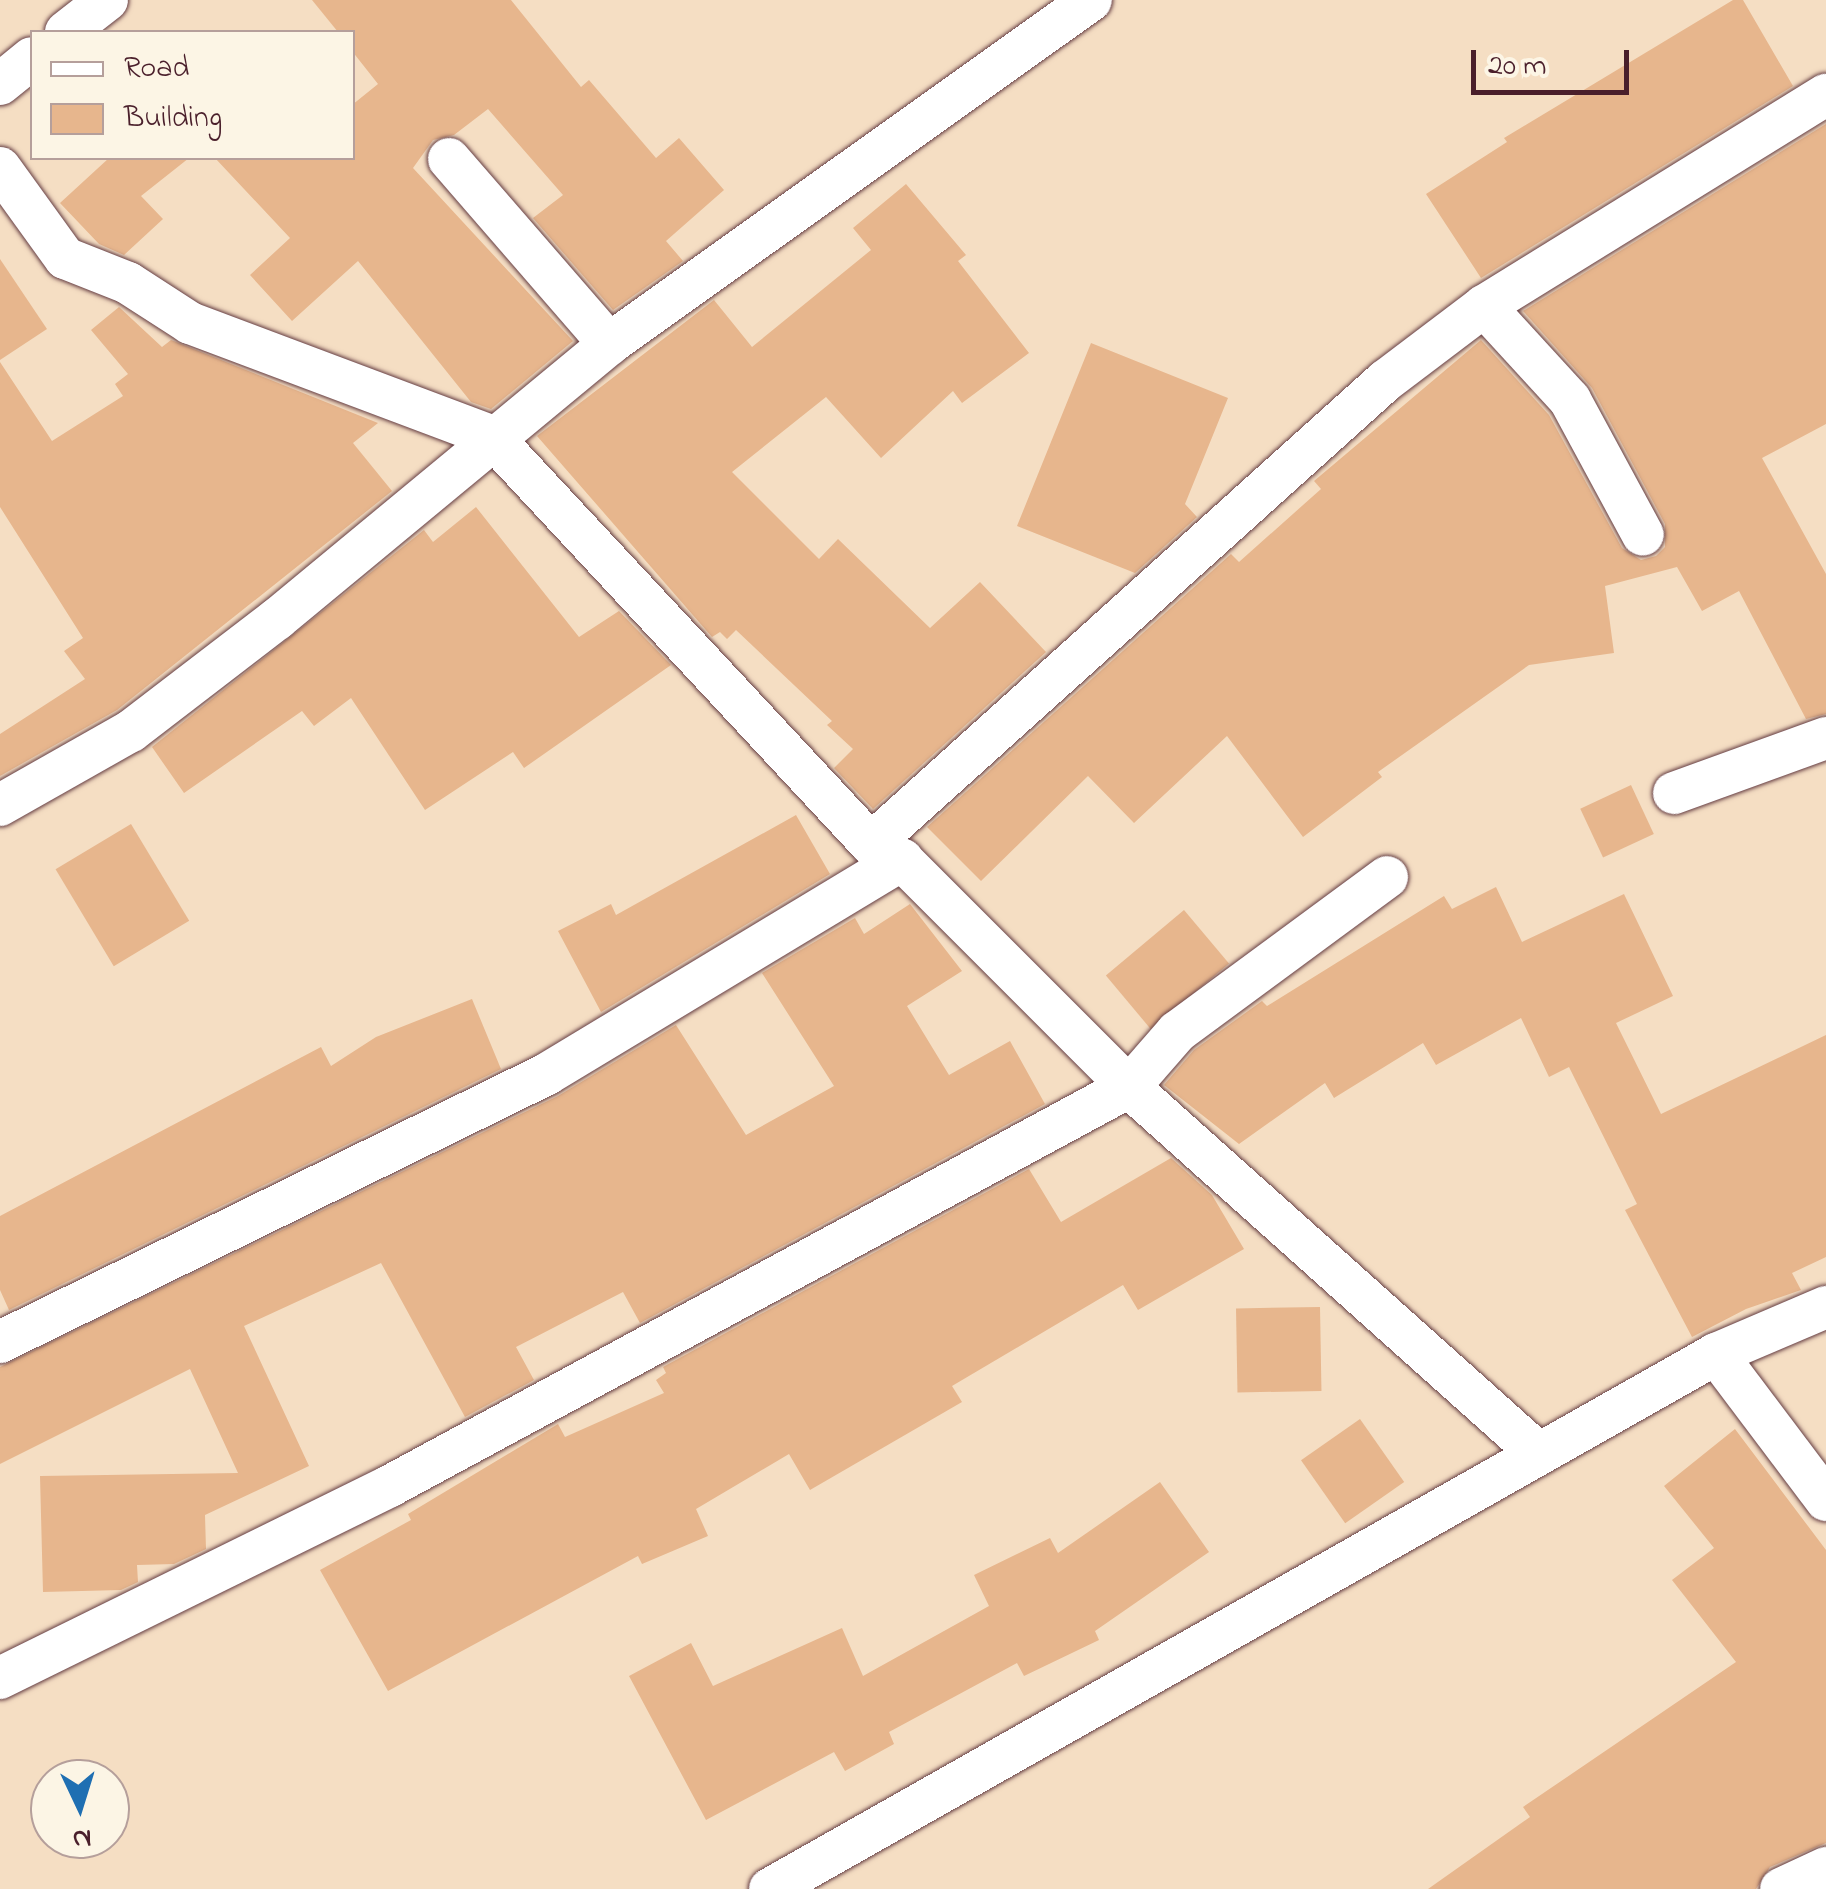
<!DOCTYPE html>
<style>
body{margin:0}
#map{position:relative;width:1826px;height:1889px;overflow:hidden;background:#f5dec3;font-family:"Indie Flower",sans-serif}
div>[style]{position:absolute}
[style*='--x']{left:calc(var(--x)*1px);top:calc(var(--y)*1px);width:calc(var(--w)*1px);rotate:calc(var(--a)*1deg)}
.building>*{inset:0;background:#e7b68d;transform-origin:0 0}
.roads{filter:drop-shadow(0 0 2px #643c42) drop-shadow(0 0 2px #643c42)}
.street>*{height:42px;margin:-21px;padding:0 21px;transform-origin:21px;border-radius:21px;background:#fff}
span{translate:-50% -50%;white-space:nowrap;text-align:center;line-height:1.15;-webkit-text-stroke:9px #fcf5e5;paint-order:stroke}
.legend{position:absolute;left:30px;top:30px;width:325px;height:130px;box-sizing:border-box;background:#fcf5e5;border:2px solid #b59f9b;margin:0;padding:12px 18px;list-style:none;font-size:30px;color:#4a1f2b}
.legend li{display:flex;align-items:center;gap:20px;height:50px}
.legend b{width:50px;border:2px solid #b59f9b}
.north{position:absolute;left:30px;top:1759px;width:100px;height:100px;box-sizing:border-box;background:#fcf5e5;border:2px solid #b59f9b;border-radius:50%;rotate:176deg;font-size:28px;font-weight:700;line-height:40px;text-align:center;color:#4a1f2b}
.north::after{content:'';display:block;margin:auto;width:35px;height:45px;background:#1f6fb2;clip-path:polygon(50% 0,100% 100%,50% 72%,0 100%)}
.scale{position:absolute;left:1471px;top:50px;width:158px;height:45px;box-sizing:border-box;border:5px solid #4a1f2b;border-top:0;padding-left:12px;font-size:30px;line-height:35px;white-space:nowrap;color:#4a1f2b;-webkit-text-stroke:8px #fcf5e5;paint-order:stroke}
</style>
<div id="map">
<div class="building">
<i style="clip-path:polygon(312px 0,511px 0,581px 87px,589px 80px,656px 158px,679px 138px,724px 190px,666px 241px,683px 261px,613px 310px,533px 218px,563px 195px,488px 109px,454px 135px,433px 140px,413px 168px,573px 341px,491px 409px,471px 402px,358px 261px,292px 321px,250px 275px,290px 238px,215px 158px,352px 158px,352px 105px,378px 84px,352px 51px,352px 32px,338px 32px)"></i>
<i style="clip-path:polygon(1733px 0,1743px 0,1793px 86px,1481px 278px,1426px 194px,1507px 142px,1504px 138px)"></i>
<i style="clip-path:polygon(1826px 124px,1826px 424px,1762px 458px,1826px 574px,1826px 714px,1806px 719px,1739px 591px,1702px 611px,1677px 567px,1605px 586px,1614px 653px,1529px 665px,1378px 772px,1382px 777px,1303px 837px,1227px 736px,1134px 823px,1088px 776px,981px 881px,927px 827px,1231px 554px,1239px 562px,1321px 489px,1314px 481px,1481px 340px,1549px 415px,1622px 548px,1641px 560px,1656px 556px,1665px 547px,1665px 524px,1592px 388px,1523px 311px)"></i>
<i style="clip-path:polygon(109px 158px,189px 158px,141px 196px,163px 219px,124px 255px,99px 244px,60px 203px)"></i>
<i style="clip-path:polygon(906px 184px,966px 255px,958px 261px,1029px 353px,962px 403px,953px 391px,881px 458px,826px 397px,732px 472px,819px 559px,838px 539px,930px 628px,980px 582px,1046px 652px,873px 809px,834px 768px,853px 749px,827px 725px,832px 721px,736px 630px,727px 639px,720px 632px,712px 637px,537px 436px,714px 300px,752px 347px,871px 250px,853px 228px)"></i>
<i style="clip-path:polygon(0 259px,47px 329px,0 360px)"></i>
<i style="clip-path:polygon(119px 307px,162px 347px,171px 340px,378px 423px,353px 443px,392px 491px,117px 710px,0 776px,0 734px,85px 679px,64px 651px,83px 638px,0 507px,0 362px,52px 441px,123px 396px,115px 384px,128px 374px,91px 330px)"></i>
<i style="clip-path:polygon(1091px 343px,1228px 398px,1185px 504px,1197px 517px,1135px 573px,1017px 526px)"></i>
<i style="clip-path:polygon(476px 507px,579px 637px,619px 611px,671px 665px,524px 768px,513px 752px,425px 810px,351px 698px,314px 726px,302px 711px,184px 793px,152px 747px,424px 530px,433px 542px)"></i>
<i style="left:1631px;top:785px;width:54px;height:56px;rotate:65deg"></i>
<i style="clip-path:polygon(796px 815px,830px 874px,601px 1012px,558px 931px,611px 904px,616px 915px)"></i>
<i style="left:131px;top:824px;width:113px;height:88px;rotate:59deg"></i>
<i style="clip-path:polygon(1496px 887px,1522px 942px,1624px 894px,1673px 996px,1616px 1023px,1661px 1114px,1826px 1035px,1826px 1257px,1792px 1273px,1801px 1290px,1746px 1309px,1692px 1337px,1625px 1210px,1637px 1204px,1569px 1067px,1549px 1077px,1521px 1018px,1436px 1065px,1423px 1043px,1334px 1098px,1325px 1083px,1239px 1144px,1164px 1085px,1194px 1050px,1262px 1001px,1267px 1006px,1444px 896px,1452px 909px)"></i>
<i style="clip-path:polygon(910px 904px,962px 971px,907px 1006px,949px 1075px,1010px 1041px,1045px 1104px,640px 1323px,623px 1292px,516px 1347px,534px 1380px,465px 1417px,381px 1263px,244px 1326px,309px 1466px,205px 1515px,206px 1549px,174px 1564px,137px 1565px,138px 1582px,121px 1590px,43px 1592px,40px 1476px,238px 1473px,190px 1369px,0 1464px,0 1367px,558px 1096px,676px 1025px,746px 1135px,834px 1086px,762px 973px,855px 918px,864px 934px)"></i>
<i style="left:1184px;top:910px;width:70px;height:102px;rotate:50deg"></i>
<i style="clip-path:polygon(472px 999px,501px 1069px,9px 1310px,0 1290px,0 1216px,321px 1047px,331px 1066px,376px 1037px)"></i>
<i style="clip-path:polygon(1171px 1158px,1212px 1195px,1244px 1249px,1138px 1310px,1123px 1285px,952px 1386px,962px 1402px,810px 1490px,789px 1454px,696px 1509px,708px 1536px,642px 1564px,638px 1556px,388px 1691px,320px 1570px,411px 1520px,408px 1514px,558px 1424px,565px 1437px,664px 1393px,656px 1380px,666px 1373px,663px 1367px,1029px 1169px,1061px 1222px)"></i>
<i style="left:1320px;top:1307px;width:84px;height:84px;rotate:89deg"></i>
<i style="left:1360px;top:1419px;width:77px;height:72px;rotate:55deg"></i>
<i style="clip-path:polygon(1735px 1429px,1826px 1550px,1826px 1843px,1770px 1867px,1756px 1889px,1428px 1889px,1530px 1817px,1523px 1807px,1736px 1662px,1672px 1580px,1714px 1548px,1664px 1486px)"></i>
<i style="clip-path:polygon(1160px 1482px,1209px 1552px,1095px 1631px,1099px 1640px,1024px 1676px,1017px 1663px,889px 1732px,894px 1744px,845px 1771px,834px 1752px,706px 1820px,629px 1676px,691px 1643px,713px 1686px,842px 1628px,863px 1676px,989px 1606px,974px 1575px,1050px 1538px,1058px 1553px)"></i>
</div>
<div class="roads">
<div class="street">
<i style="--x:66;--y:32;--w:52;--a:-38"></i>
<i style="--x:0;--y:84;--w:41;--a:-39.1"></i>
<i style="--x:449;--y:159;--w:245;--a:49.1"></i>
<i style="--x:0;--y:168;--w:111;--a:54.2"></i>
<i style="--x:65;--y:258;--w:68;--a:21.6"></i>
<i style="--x:128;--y:283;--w:74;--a:32.8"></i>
<i style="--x:190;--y:323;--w:322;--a:20.6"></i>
<i style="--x:491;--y:436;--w:558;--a:47.04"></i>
<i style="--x:871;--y:844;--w:35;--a:27"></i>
<i style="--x:902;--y:860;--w:321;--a:45"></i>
<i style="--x:1129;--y:1087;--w:550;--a:41.83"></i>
<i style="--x:1484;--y:306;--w:127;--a:47.5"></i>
<i style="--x:1570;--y:400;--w:153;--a:61.6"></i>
<i style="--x:1674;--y:793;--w:162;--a:-19.9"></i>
<i style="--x:0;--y:805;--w:150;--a:-29.5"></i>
<i style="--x:131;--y:731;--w:184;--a:-37.5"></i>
<i style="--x:277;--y:619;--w:431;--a:-39.6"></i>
<i style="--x:609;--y:344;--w:592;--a:-35.52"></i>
<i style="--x:871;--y:844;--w:692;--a:-42.01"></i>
<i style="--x:1385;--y:381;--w:124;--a:-37.1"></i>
<i style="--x:1484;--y:306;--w:402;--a:-31.7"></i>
<i style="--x:0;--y:1342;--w:609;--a:-26.1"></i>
<i style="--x:547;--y:1074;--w:415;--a:-31.1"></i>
<i style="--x:1716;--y:1354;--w:183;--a:53"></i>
<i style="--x:0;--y:1678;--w:435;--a:-26.2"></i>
<i style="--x:390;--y:1486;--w:840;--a:-28.37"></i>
<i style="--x:1129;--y:1087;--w:73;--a:-48.9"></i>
<i style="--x:1177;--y:1032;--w:261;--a:-36.4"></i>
<i style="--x:770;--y:1889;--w:1087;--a:-29.49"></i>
<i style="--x:1716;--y:1354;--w:120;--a:-23.1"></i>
<i style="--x:1781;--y:1889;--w:50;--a:-25"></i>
</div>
</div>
<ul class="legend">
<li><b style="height:12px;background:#fff"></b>Road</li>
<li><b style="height:28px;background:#e7b68d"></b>Building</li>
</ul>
<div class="north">N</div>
<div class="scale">20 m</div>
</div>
